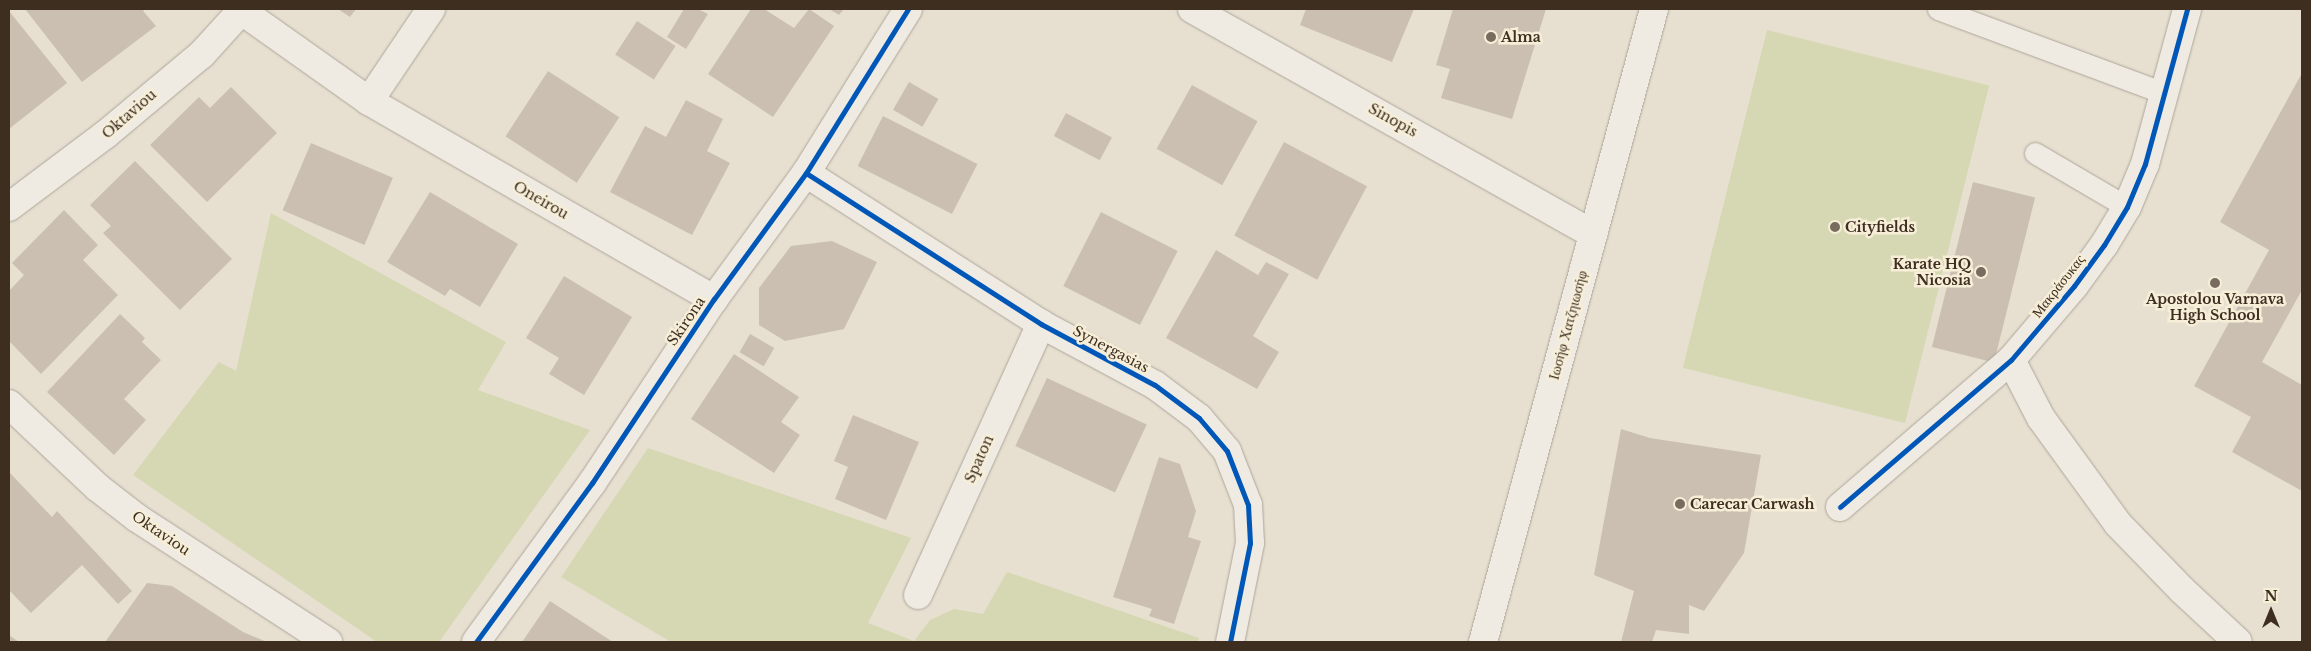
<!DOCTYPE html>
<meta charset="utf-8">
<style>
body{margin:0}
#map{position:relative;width:2311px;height:651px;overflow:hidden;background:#e7e0d1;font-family:"Libre Baskerville",serif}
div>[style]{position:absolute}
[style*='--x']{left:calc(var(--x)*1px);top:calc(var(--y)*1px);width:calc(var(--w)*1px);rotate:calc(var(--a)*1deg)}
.green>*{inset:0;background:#d6d7b3;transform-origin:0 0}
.building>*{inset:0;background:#cbbfb2;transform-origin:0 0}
.roads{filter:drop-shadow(0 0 1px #ada599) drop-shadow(0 0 1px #ada599)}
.lane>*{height:21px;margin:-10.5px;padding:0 10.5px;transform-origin:10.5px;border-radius:10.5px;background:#efebe3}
.street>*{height:28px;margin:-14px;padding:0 14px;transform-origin:14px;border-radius:14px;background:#efebe3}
.secondary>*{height:28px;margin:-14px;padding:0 14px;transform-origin:14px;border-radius:14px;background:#efebe3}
.cycleway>*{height:5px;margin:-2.5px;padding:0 2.5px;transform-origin:2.5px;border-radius:2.5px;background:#0057b8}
.dots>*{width:14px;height:14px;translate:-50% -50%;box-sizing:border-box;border:2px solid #f7eed8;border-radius:50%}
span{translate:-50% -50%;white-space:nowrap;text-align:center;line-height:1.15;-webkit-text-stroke:5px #f7eed8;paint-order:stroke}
.poi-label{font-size:14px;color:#3d2e20;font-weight:700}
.left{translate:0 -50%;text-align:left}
.right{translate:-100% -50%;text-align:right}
.street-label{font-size:14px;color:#3d2e20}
.frame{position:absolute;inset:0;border:10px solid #3d2e20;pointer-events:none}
.north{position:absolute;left:2246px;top:586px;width:50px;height:50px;-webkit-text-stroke:4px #f7eed8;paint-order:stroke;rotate:0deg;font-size:14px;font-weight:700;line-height:20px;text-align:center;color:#3d2e20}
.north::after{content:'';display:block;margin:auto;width:18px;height:22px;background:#3d2e20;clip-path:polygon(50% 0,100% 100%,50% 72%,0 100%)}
</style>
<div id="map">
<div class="green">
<i style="left:1767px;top:30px;width:229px;height:348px;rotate:14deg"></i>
<i style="clip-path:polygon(271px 213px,506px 342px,478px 390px,590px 430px,439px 642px,377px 642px,133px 475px,219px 362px,236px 371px)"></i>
<i style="clip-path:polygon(648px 448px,911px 538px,868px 623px,914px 641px,930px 620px,954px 609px,983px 614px,1007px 572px,1199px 638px,1198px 642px,671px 642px,561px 577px)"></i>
</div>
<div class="building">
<i style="clip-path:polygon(25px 9px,146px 9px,143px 11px,156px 26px,82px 82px)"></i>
<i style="clip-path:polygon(338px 9px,356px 9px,350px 17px)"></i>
<i style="clip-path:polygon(684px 9px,698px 9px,708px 14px,686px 49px,667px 37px)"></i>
<i style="clip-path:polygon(751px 9px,764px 9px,794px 28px,809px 9px,834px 26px,773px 117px,708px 74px)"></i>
<i style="clip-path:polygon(829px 9px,844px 9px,839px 15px)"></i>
<i style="clip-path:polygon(1306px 9px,1414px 9px,1392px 62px,1300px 25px)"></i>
<i style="clip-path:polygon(1453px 9px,1546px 9px,1512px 119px,1441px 98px,1450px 69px,1436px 65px)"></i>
<i style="clip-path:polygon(9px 11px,67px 83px,9px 129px)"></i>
<i style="left:637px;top:21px;width:46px;height:40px;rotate:33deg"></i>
<i style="left:548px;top:71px;width:85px;height:78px;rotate:33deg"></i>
<i style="clip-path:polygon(2302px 73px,2302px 290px,2262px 362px,2302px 385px,2302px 491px,2232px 452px,2251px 417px,2194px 386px,2269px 250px,2220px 222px)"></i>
<i style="left:909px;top:82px;width:34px;height:32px;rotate:30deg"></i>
<i style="left:1192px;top:85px;width:75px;height:73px;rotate:29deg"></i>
<i style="clip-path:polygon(231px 87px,277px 133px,207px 202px,150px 145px,199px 97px,210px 108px)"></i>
<i style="clip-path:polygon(686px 100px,723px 119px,707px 151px,730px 163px,692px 235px,610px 192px,645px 126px,666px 137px)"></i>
<i style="left:1066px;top:113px;width:52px;height:26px;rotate:28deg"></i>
<i style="left:883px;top:116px;width:106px;height:56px;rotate:27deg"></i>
<i style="left:1284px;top:142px;width:94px;height:106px;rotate:28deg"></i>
<i style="left:311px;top:143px;width:89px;height:73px;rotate:23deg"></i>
<i style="clip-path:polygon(135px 161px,232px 259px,180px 310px,103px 233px,111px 226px,90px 205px)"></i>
<i style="left:1973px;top:182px;width:64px;height:170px;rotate:14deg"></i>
<i style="clip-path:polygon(430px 192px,518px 244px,480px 307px,450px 289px,445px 296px,387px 262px)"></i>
<i style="clip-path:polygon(64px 210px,98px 245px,83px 260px,118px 295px,41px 374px,9px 341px,9px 291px,24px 275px,12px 263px)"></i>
<i style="left:1101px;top:212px;width:86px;height:83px;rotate:27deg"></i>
<i style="clip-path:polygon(832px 241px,877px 262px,844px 329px,785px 341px,759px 325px,759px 288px,791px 246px)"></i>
<i style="clip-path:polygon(1216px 250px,1258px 275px,1266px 262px,1289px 274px,1253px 336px,1279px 352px,1257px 389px,1166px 338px)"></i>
<i style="clip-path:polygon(564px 276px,632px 317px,584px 395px,549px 374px,559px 358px,526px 338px)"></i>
<i style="clip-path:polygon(120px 314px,145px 338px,142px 342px,161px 360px,124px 399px,146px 420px,114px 455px,47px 392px)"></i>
<i style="left:750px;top:334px;width:28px;height:21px;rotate:30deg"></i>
<i style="clip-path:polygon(734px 354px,799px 397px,781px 422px,800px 435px,774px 473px,691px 419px)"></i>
<i style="left:1047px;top:378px;width:110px;height:75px;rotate:25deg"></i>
<i style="clip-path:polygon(853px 415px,919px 442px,886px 520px,835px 499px,848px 467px,834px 461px)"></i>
<i style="clip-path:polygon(1621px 429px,1650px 438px,1761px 455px,1744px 553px,1704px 611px,1689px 605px,1689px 634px,1656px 630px,1652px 642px,1621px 642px,1634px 591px,1594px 575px)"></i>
<i style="clip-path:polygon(1159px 457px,1180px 464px,1196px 511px,1188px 537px,1201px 541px,1174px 624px,1149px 616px,1152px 609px,1113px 597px)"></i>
<i style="clip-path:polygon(9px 472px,52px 517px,57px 511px,132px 591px,118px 604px,82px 565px,31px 613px,9px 590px)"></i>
<i style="clip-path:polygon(147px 583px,172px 586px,243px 632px,267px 642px,105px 642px)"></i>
<i style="clip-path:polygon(550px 601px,613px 642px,522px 642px)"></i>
<i style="clip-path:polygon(9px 635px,19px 642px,9px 642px)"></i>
</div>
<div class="roads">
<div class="lane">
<i style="--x:1938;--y:9;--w:243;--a:20.4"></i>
<i style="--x:2035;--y:153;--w:107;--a:30.4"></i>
</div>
<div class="street">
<i style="--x:239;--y:9;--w:159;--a:35.3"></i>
<i style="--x:369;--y:101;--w:398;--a:29.9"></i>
<i style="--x:1192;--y:9;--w:460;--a:29.3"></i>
<i style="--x:369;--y:101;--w:111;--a:-56"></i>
<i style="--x:806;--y:173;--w:279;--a:32.7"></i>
<i style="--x:1041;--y:324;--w:129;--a:28.2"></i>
<i style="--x:1155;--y:385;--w:55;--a:36.9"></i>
<i style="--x:1199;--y:418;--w:43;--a:49.7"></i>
<i style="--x:1227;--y:451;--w:58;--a:68.7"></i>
<i style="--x:1248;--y:505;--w:38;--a:87"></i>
<i style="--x:1250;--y:543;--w:101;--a:101.4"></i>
<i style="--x:9;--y:207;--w:120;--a:-36.9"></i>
<i style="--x:105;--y:135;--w:126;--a:-39.9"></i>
<i style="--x:202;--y:54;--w:58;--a:-47.8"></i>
<i style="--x:2011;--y:360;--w:65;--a:62.7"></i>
<i style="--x:2041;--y:418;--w:131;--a:54"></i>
<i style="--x:2118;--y:524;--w:92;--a:45.9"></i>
<i style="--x:2182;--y:590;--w:76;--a:42.9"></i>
<i style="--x:9;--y:404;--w:121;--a:43.3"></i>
<i style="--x:97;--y:487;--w:51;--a:37.8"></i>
<i style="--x:137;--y:518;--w:228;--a:33"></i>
<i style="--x:1840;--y:507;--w:225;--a:-40.7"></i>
<i style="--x:2011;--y:360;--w:97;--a:-49.6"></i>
<i style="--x:2074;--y:286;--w:51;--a:-53.8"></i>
<i style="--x:2104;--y:245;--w:44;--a:-58.8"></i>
<i style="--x:2127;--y:207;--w:47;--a:-67.3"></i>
<i style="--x:2145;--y:164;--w:161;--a:-74.8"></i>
<i style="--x:918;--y:595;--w:298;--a:-65.6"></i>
<i style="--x:476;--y:642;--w:197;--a:-53.9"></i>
<i style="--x:592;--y:483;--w:221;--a:-56.5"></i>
<i style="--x:714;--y:299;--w:156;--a:-53.9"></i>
<i style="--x:806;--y:173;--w:193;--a:-58.1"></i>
</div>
<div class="secondary">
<i style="--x:1483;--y:642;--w:656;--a:-74.88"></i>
</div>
</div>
<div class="cycleway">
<i style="--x:806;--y:173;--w:279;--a:32.7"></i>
<i style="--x:1041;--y:324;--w:129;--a:28.2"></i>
<i style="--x:1155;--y:385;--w:55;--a:36.9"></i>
<i style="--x:1199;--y:418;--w:43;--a:49.7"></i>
<i style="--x:1227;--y:451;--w:58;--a:68.7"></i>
<i style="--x:1248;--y:505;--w:38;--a:87"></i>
<i style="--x:1250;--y:543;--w:101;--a:101.4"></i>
<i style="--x:1840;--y:507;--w:225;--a:-40.7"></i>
<i style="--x:2011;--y:360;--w:97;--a:-49.6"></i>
<i style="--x:2074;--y:286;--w:51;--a:-53.8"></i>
<i style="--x:2104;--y:245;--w:44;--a:-58.8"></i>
<i style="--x:2127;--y:207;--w:47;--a:-67.3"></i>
<i style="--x:2145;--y:164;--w:161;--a:-74.8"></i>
<i style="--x:476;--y:642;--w:197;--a:-53.9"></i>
<i style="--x:592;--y:483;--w:221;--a:-56.5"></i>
<i style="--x:714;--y:299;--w:156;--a:-53.9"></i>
<i style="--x:806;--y:173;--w:193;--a:-58.1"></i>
</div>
<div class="dots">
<i style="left:1491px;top:37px;background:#786c5e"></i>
<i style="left:1835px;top:227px;background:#786c5e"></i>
<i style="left:1981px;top:272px;background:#786c5e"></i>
<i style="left:2215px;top:283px;background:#786c5e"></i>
<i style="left:1680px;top:504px;background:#786c5e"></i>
</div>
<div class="poi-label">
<span class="left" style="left:1501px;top:37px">Alma</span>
<span class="left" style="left:1845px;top:227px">Cityfields</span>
<span class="right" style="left:1971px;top:272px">Karate HQ<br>Nicosia</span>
<span style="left:2215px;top:307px">Apostolou Varnava<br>High School</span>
<span class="left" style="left:1690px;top:504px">Carecar Carwash</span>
</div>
<div class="street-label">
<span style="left:129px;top:114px;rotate:-41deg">Oktaviou</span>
<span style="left:1393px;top:120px;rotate:29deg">Sinopis</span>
<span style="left:541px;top:200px;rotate:30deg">Oneirou</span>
<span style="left:2058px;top:286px;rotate:-52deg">Μακράσυκας</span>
<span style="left:686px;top:321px;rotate:-56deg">Skirona</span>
<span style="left:1568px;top:325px;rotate:-75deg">Ιωσήφ Χατζηιωσήφ</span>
<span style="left:1111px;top:349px;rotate:28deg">Synergasias</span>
<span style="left:979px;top:459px;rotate:-66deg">Spaton</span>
<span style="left:161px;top:533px;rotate:34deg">Oktaviou</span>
</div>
<div class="frame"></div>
<div class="north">N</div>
</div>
